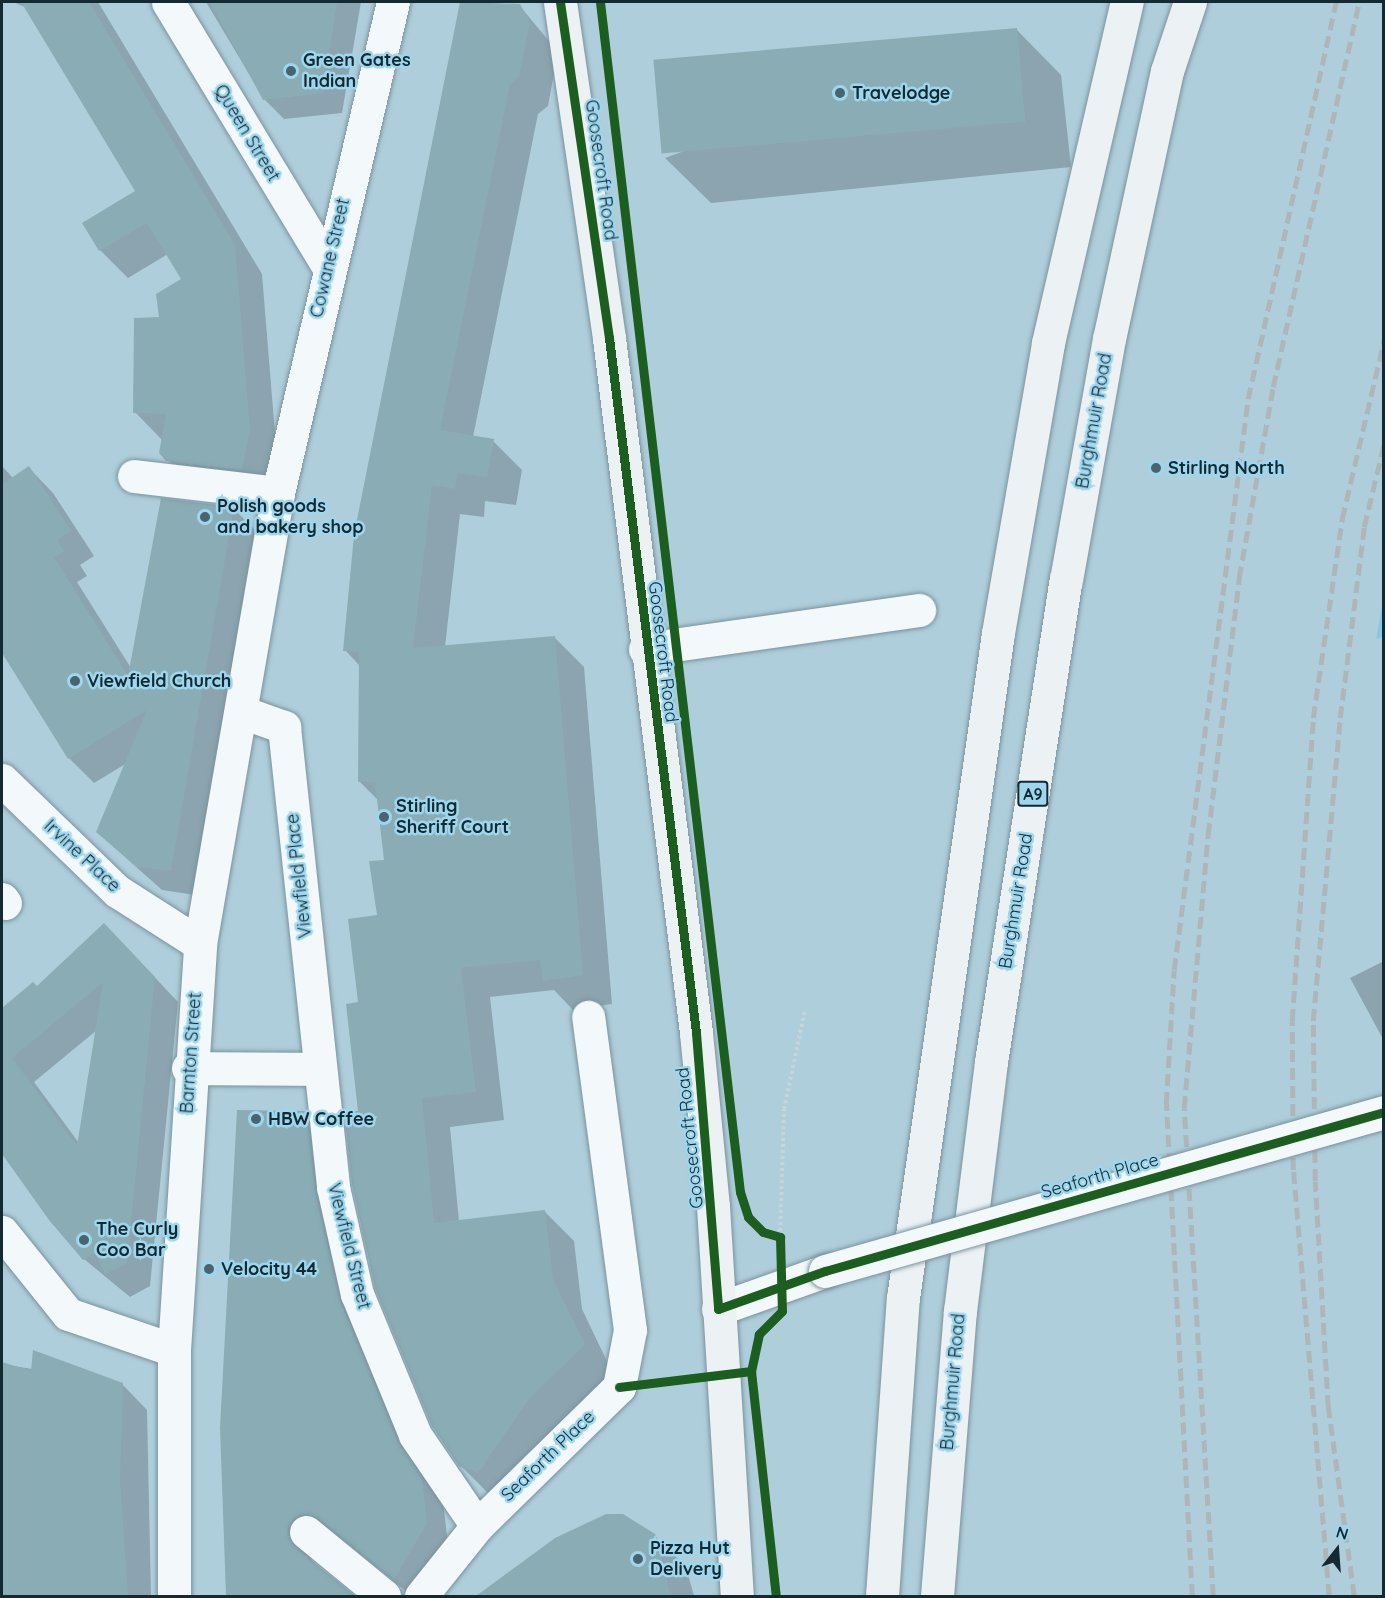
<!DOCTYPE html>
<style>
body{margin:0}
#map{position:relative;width:1385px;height:1598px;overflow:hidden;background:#afcedb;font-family:Quicksand,sans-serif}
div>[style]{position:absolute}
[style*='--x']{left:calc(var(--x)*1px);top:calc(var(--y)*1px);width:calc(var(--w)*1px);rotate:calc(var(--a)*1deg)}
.green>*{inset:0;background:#89c8e2}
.shadow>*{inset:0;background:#0003}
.building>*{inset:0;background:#8aadb5;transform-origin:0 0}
.path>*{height:4px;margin-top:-2px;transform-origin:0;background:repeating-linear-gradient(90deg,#c9d4d8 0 3px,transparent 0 6px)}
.roads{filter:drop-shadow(0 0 2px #7b939d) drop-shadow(0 0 2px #7b939d)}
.minor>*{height:33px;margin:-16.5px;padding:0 16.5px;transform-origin:16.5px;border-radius:16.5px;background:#f3f8fa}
.major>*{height:33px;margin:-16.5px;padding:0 16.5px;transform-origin:16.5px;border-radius:16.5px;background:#ecf1f4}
.rail>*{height:4.5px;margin-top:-2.25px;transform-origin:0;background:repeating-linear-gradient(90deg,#aeb6b9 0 12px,transparent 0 18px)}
.bridges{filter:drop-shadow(0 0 2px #7b939d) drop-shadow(0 0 2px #7b939d)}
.minor-bridge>*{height:33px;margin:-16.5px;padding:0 16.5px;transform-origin:16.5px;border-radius:16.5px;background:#f3f8fa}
.cycleway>*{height:9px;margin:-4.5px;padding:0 4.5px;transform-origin:4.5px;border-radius:4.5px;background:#1b5e20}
.dots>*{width:16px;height:16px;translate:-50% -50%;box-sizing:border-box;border:3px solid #9dd6ed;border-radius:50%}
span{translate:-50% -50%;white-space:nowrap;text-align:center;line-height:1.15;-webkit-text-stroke:5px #9dd6ed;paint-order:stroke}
.shield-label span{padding:2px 4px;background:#9dd6ed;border:2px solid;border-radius:4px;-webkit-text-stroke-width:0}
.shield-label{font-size:16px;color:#132a33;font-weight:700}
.poi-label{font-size:18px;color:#132a33;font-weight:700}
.left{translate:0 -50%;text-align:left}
.street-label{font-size:18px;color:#132a33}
.frame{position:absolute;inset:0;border:3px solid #132a33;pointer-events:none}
.north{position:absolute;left:1307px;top:1520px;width:60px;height:60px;-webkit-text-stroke:4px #9dd6ed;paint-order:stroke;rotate:17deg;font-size:16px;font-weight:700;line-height:24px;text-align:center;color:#132a33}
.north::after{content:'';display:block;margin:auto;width:21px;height:27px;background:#132a33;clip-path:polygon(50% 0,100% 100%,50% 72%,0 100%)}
</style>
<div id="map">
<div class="green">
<i style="clip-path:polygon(1383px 600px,1383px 637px,1376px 639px)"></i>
</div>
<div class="shadow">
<i style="clip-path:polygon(13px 2px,98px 2px,262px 274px,277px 458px,269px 497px,196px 488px,161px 453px,163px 441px,135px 412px,161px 319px,183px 280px,168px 254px,128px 278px,100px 250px,84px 223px,137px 192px,27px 8px)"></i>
<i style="clip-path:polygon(206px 2px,361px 2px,342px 113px,284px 119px,264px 99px)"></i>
<i style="clip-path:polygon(462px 2px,519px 5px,558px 52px,548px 106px,538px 114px,473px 437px,493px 441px,522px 470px,516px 505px,485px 501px,484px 517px,460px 514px,445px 647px,555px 638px,584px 667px,612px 1004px,573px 1010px,554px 990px,490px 997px,504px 1120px,450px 1127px,459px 1221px,545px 1212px,574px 1241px,582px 1309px,613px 1374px,489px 1494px,460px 1465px,359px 1113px,386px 861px,378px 800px,360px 782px,360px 666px,345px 650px,356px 535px)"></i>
<i style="clip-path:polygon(1016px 29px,1061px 75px,1071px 167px,711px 203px,665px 158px)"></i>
<i style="clip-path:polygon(2px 466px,13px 478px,29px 468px,53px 493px,94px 556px,80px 565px,87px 576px,77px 582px,131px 668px,233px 508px,258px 533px,195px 895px,162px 890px,97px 832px,127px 763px,94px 783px,69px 758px,2px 651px)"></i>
<i style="clip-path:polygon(evenodd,128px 949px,178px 1002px,150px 1286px,130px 1297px,84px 1259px,2px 1152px,2px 1010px,33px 984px,37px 987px,128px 949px,97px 1030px,79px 1143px,34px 1082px,97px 1030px)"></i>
<i style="clip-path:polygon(1384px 961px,1384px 1041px,1350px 978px)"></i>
<i style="clip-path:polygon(305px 1112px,327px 1134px,336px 1214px,443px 1501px,448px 1545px,412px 1596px,340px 1538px,322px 1535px,308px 1552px,313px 1563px,354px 1596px,227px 1596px,222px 1428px)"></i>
<i style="clip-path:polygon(2px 1364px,122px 1384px,147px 1410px,151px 1596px,2px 1596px,2px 1505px,33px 1469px,2px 1459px)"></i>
<i style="clip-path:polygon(654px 1535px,686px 1567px,694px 1596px,483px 1596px,556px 1539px)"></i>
</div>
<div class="building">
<i style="clip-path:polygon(21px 2px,89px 2px,235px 245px,250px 429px,242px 470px,166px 461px,159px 453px,166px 414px,133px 413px,134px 318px,159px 317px,156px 294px,181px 279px,147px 223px,99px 251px,82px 223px,135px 191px)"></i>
<i style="clip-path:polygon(210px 2px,337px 2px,323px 93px,263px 100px)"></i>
<i style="clip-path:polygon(460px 2px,520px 4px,530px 22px,519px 77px,510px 84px,440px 430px,494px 439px,487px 477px,457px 473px,455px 489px,432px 485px,413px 648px,555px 636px,583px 975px,543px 981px,540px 960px,461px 968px,476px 1092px,422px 1098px,434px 1223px,545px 1210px,553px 1279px,585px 1344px,529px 1399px,478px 1473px,459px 1466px,432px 1426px,375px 1288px,352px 1184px,344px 1111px,358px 1111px,346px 1004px,358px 1002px,348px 919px,377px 915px,369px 861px,384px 860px,375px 782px,358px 782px,359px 652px,343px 651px,354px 535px)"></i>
<i style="left:1017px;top:28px;width:94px;height:365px;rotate:85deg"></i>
<i style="clip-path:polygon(29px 466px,71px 531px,57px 540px,64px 551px,54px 557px,128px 676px,161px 498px,234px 507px,171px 871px,137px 867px,96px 832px,147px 710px,68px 759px,2px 653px,2px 484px)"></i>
<i style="clip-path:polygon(evenodd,104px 923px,155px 977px,127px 1263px,105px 1274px,95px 1253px,83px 1260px,49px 1220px,2px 1154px,2px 1008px,33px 982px,37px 986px,104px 923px,103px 982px,77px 1146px,12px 1058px,103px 982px)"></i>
<i style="clip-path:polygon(237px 1110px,306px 1111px,315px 1191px,339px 1298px,398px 1442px,422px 1478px,427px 1523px,394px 1580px,317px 1517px,300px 1514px,291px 1521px,287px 1530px,294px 1546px,355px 1596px,226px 1596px,220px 1428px)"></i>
<i style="clip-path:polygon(33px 1350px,123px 1383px,120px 1481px,128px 1596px,2px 1596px,2px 1362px,31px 1371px)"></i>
<i style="clip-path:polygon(606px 1514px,623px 1514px,655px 1534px,671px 1596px,476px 1596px,555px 1538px)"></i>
</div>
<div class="path">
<i style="--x:780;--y:1237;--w:128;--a:-88.2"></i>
<i style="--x:784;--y:1109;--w:101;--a:-78"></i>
</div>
<div class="roads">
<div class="minor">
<i style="--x:168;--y:2;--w:307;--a:58.8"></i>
<i style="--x:134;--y:476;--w:145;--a:6.7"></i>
<i style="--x:645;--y:649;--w:277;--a:-8.1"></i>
<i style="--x:242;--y:712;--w:45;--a:19.7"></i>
<i style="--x:284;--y:727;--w:463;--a:83.9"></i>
<i style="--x:333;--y:1187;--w:110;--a:77.4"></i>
<i style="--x:357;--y:1294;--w:152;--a:67.6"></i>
<i style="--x:415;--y:1435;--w:110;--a:55.7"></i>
<i style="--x:2;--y:780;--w:160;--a:44"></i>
<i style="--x:117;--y:891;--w:98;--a:32.6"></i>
<i style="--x:2;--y:899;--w:5;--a:53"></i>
<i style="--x:188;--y:1068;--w:130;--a:0.4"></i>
<i style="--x:2;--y:1232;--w:105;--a:51.2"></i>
<i style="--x:68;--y:1314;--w:112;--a:18.8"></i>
<i style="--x:718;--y:1309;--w:114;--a:-19.6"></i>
<i style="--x:306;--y:1532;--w:101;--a:39.4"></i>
<i style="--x:174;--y:1596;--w:246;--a:-90"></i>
<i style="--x:174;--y:1350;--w:407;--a:-86.3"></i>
<i style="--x:200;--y:944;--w:458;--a:-80.2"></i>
<i style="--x:278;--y:493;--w:504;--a:-76.82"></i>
<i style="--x:421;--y:1596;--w:90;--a:-51.3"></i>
<i style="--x:477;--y:1526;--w:199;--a:-44.4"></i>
<i style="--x:619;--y:1387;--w:58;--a:-79.1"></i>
<i style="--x:630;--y:1330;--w:316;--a:-97.6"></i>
</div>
<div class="major">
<i style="--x:560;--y:2;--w:340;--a:81.7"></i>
<i style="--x:609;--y:338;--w:700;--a:82.86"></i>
<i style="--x:696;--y:1033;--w:174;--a:84.4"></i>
<i style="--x:713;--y:1206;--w:391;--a:86.5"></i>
<i style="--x:882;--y:1596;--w:299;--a:-86"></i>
<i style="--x:903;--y:1298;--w:672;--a:-81.87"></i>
<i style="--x:998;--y:633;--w:294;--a:-80.2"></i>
<i style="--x:1048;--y:343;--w:350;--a:-77"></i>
<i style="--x:937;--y:1596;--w:286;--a:-85.4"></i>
<i style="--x:960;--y:1311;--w:251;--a:-82.9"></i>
<i style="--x:991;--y:1062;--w:488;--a:-81.2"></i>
<i style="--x:1066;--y:580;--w:245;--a:-79.9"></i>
<i style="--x:1109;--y:339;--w:274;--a:-77.8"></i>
<i style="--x:1167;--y:71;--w:73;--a:-71.6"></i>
</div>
</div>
<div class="rail">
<i style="--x:1192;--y:1596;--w:493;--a:-93"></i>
<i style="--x:1166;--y:1104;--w:134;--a:-86.6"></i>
<i style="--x:1174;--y:970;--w:576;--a:-82.62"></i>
<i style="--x:1248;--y:399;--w:407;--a:-77.5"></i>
<i style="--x:1213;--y:1596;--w:489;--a:-93.4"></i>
<i style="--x:1184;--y:1108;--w:274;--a:-85"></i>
<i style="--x:1208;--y:835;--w:259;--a:-83.1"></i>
<i style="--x:1239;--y:578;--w:194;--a:-79.9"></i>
<i style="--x:1273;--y:387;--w:394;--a:-77.4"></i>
<i style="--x:1329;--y:1596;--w:428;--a:-94.8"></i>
<i style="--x:1293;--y:1170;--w:149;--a:-90.4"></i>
<i style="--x:1292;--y:1021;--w:304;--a:-86"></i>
<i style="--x:1313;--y:718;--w:201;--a:-81.7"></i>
<i style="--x:1342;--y:519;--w:184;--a:-76.8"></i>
<i style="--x:1354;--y:1596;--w:191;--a:-97.8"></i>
<i style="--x:1328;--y:1407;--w:226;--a:-93.3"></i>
<i style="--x:1315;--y:1181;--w:160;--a:-90.7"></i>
<i style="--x:1313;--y:1021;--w:304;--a:-84.9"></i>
<i style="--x:1340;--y:718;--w:193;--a:-82.8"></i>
<i style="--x:1364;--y:527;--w:85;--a:-76.5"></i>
</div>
<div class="bridges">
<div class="minor-bridge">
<i style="--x:825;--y:1271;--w:581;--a:-15.88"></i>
</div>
</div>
<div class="cycleway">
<i style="--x:560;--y:2;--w:340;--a:81.7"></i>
<i style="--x:609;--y:338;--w:700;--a:82.86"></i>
<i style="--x:696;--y:1033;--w:277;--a:85.4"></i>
<i style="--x:718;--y:1309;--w:114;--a:-19.6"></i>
<i style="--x:825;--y:1271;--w:581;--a:-15.88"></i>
<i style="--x:600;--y:2;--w:1198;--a:83.29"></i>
<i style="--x:740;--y:1192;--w:26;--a:72"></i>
<i style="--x:748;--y:1217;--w:21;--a:45"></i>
<i style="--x:763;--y:1232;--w:18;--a:16"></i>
<i style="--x:780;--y:1237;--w:74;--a:88.5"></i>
<i style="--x:782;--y:1311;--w:33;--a:135"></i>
<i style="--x:759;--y:1334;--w:38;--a:102"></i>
<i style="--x:751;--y:1371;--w:226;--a:83.7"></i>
<i style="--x:619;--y:1387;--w:133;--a:-6.9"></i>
</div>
<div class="dots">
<i style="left:291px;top:71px;background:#4a636e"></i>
<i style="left:840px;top:93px;background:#4a636e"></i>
<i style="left:1156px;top:468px;background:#4a636e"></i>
<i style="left:205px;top:517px;background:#4a636e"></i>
<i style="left:75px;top:681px;background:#4a636e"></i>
<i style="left:384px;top:817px;background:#4a636e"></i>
<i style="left:256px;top:1119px;background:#4a636e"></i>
<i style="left:84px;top:1240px;background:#4a636e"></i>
<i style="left:209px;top:1269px;background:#4a636e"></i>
<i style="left:638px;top:1559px;background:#4a636e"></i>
</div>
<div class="shield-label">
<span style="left:1033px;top:794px">A9</span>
</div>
<div class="poi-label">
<span class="left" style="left:303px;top:71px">Green Gates<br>Indian</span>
<span class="left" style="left:852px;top:93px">Travelodge</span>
<span class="left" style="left:1168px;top:468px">Stirling North</span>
<span class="left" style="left:217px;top:517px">Polish goods<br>and bakery shop</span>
<span class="left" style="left:87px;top:681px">Viewfield Church</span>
<span class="left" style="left:396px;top:817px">Stirling<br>Sheriff Court</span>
<span class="left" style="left:268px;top:1119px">HBW Coffee</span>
<span class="left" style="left:96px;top:1240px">The Curly<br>Coo Bar</span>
<span class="left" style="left:221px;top:1269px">Velocity 44</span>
<span class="left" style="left:650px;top:1559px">Pizza Hut<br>Delivery</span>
</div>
<div class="street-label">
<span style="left:247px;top:133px;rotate:59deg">Queen Street</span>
<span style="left:601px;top:170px;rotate:82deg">Goosecroft Road</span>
<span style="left:330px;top:258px;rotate:-77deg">Cowane Street</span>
<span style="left:1094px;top:421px;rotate:-80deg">Burghmuir Road</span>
<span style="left:663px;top:652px;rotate:83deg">Goosecroft Road</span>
<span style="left:82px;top:856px;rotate:43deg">Irvine Place</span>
<span style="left:299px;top:876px;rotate:-96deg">Viewfield Place</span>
<span style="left:1016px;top:901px;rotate:-81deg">Burghmuir Road</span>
<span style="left:191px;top:1053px;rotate:-86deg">Barnton Street</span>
<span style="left:690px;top:1138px;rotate:-96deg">Goosecroft Road</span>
<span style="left:1100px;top:1176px;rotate:-16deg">Seaforth Place</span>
<span style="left:349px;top:1246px;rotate:76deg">Viewfield Street</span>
<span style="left:953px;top:1382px;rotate:-85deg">Burghmuir Road</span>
<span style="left:548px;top:1456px;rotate:-44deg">Seaforth Place</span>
</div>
<div class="frame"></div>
<div class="north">N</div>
</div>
